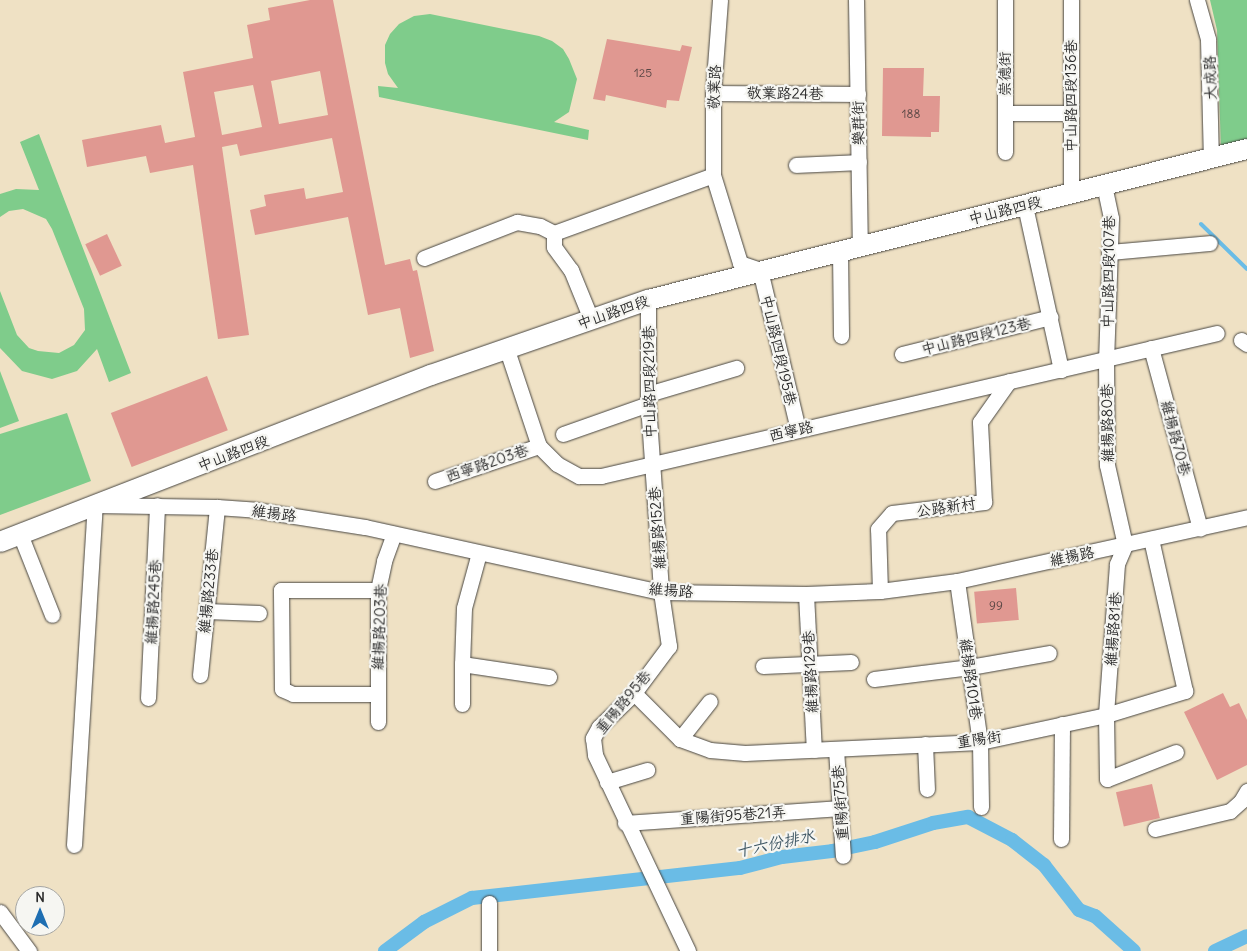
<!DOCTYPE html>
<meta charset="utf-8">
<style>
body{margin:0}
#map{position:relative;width:1247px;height:951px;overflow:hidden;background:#efe1c4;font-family:Delius,"LXGW WenKai TC",sans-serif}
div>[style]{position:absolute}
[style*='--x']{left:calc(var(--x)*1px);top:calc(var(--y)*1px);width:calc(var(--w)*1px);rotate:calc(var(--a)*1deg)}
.green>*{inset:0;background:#7fcc8b}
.stream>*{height:4px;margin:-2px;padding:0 2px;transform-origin:2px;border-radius:2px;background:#6abce6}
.canal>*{height:14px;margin:-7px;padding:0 7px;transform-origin:7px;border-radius:7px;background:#6abce6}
.building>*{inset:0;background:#e09891;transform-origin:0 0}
.roads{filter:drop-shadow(0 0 1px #484642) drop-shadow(0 0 1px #484642)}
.minor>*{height:15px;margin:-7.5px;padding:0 7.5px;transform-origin:7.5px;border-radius:7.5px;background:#fff}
.major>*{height:20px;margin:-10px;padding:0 10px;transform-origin:10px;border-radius:10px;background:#fff}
span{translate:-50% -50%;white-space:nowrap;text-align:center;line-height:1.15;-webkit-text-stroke:4.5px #f6f6f2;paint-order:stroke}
.number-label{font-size:12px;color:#584644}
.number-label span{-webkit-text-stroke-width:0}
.street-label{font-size:15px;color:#2b2b2b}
.water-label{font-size:16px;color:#3e5663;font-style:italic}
.north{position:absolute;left:15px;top:886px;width:50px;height:50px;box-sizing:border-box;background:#f6f6f2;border:1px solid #a5a5a2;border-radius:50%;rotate:0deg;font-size:14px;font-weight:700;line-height:20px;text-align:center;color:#2b2b2b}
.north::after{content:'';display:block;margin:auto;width:18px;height:22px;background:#1f6fb2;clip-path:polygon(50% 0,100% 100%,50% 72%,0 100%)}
</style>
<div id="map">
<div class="green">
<i style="clip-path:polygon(1210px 0,1247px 0,1247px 142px,1221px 149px,1217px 30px)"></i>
<i style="clip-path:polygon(430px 14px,539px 36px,552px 41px,563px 49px,569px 59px,577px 79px,569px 112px,554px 122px,589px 130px,588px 140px,379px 97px,378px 86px,398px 88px,388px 74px,385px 63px,385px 45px,390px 34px,399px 24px,414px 16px)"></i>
<i style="clip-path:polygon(39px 134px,131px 373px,109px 382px,97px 349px,77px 371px,52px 379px,22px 371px,0 348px,0 291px,17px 335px,29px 348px,38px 351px,59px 353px,74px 345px,85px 330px,84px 309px,52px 229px,46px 219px,23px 209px,9px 211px,0 217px,0 194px,16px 189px,39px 190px,20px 142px)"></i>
<i style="clip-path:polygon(0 371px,19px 421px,0 428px)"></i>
<i style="clip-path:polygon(67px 413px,91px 481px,0 515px,0 434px)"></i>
</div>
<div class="stream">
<i style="--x:1201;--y:224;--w:64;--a:44.4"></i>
</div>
<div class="canal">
<i style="--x:385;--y:951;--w:49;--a:-36.6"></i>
<i style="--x:424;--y:922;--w:54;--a:-26.6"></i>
<i style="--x:472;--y:898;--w:270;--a:-6.4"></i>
<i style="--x:740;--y:868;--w:43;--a:-14.7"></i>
<i style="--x:782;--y:857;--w:50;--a:-6.8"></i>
<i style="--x:832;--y:851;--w:44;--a:-11.8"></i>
<i style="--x:875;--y:842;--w:61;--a:-18.1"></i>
<i style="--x:933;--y:823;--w:36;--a:-10"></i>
<i style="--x:968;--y:817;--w:50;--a:27.6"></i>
<i style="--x:1012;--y:840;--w:41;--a:38"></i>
<i style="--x:1044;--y:865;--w:57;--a:52.1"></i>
<i style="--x:1079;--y:910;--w:17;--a:21"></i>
<i style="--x:1095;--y:916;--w:52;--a:41.9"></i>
<i style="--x:1215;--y:951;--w:35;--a:-25"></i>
</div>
<div class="building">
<i style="clip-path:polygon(evenodd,310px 0,333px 0,385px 265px,410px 259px,413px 271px,417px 270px,434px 351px,410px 358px,400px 308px,368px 315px,348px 217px,255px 235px,250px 210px,266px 206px,264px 195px,304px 188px,306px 199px,343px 192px,332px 138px,240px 156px,237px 144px,222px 147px,249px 335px,218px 339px,193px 165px,150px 173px,146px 156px,87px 167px,82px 140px,161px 125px,165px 143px,195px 137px,183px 72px,253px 58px,247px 25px,270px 20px,268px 8px,310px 0,320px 71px,328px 115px,279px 124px,271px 81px,320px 71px,310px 0,253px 85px,262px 127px,222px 135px,214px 92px,253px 85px)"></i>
<i style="clip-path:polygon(607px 39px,680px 51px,682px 45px,692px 47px,679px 101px,667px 100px,666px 108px,606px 95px,605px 101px,593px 99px)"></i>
<i style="clip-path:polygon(883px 68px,924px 68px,923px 96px,940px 96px,939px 132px,931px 132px,931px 137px,882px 136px)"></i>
<i style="left:107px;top:234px;width:35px;height:24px;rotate:65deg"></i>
<i style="left:207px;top:376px;width:58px;height:103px;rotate:69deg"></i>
<i style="left:1016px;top:588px;width:32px;height:42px;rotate:85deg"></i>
<i style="clip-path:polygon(1223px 693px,1230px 707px,1239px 703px,1247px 720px,1247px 765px,1217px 780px,1184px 712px)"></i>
<i style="left:1152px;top:784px;width:35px;height:37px;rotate:77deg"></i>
</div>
<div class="roads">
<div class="minor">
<i style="--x:720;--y:0;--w:93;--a:94.3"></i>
<i style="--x:713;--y:93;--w:82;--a:90"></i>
<i style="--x:713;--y:175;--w:92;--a:72.9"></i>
<i style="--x:740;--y:263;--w:21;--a:19"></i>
<i style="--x:760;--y:270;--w:164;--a:76.6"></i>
<i style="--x:856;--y:0;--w:246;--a:89.1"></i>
<i style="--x:1005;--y:0;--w:113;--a:90"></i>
<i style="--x:1005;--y:113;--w:66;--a:0"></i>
<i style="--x:1071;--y:0;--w:193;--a:90"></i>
<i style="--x:1197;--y:0;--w:41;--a:74.2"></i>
<i style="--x:1208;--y:39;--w:119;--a:88.6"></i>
<i style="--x:713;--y:93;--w:145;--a:0.4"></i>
<i style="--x:1005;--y:113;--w:39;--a:90"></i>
<i style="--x:796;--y:165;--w:63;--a:-2.7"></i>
<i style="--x:1104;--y:185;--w:34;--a:78"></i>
<i style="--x:1111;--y:218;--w:142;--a:92"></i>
<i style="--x:1106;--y:360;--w:105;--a:89.5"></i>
<i style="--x:1107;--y:465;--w:82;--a:77.3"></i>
<i style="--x:1025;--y:206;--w:168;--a:77.6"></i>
<i style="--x:554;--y:233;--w:169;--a:-20"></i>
<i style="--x:554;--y:233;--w:14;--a:90"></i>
<i style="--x:554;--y:247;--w:29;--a:54"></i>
<i style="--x:571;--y:270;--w:53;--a:67.8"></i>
<i style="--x:840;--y:251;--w:85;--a:89.3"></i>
<i style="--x:1109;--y:252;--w:101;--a:-5.1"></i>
<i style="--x:424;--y:258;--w:100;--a:-21.2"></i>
<i style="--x:517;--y:222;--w:23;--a:10"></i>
<i style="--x:540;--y:226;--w:16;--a:27"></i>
<i style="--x:648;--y:300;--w:104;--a:90"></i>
<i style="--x:648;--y:404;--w:188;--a:86"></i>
<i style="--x:661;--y:592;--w:55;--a:81.6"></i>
<i style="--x:669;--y:646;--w:59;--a:126.7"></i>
<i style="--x:634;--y:693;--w:49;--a:135.8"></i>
<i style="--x:599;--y:727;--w:13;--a:119"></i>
<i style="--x:593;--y:738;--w:17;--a:83"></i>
<i style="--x:595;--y:755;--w:217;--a:64.6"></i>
<i style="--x:1241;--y:340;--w:7;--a:34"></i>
<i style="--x:1151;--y:348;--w:187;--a:74.8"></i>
<i style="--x:507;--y:350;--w:101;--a:71.6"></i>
<i style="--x:539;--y:446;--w:25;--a:45"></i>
<i style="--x:557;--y:464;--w:25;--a:29"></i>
<i style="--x:579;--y:476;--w:22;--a:0"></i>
<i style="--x:601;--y:476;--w:632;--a:-13.07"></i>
<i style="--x:902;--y:354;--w:153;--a:-14"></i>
<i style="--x:648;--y:394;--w:92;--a:-16.5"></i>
<i style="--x:563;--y:434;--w:90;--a:-19.4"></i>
<i style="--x:435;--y:481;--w:110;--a:-18.6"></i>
<i style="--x:20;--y:534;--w:87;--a:68.4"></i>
<i style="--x:1125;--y:545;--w:21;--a:113"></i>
<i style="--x:1117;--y:564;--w:151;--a:94.2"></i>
<i style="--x:1106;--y:715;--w:64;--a:89.1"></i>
<i style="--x:1107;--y:779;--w:74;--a:-21.4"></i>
<i style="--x:479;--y:553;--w:57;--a:105.3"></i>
<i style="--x:464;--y:608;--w:56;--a:92"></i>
<i style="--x:462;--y:664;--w:88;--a:8.5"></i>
<i style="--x:957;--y:581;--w:163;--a:81.9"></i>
<i style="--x:980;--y:742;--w:65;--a:89.1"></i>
<i style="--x:880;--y:591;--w:62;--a:-91.8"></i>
<i style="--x:878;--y:529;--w:21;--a:-49"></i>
<i style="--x:892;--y:513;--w:93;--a:-6.8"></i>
<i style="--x:984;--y:502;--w:80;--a:-92.9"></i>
<i style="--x:980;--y:422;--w:50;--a:-54.7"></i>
<i style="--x:806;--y:594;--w:156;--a:87.1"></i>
<i style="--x:206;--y:611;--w:53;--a:2.2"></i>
<i style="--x:763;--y:666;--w:88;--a:-2.6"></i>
<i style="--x:200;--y:675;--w:169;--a:-84.2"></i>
<i style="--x:874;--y:679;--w:97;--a:-7.1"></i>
<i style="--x:970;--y:667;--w:80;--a:-10"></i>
<i style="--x:634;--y:693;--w:65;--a:45"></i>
<i style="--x:680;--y:739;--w:32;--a:20"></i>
<i style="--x:710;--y:750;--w:35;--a:5"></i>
<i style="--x:745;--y:753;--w:235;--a:-2.7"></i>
<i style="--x:980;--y:742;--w:129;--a:-12.1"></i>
<i style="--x:1106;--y:715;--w:83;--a:-16.9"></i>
<i style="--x:1185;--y:691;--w:156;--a:-102.6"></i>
<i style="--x:377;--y:694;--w:84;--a:180"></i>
<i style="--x:293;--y:694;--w:12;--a:-156"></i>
<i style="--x:282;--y:689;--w:99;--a:-90.6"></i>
<i style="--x:281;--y:590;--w:97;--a:0"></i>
<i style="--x:148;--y:698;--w:193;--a:-87.3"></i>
<i style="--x:462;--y:704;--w:40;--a:-90"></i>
<i style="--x:378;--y:722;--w:132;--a:-90"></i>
<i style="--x:378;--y:590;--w:30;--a:-78"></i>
<i style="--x:384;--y:561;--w:29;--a:-70"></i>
<i style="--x:680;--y:739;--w:48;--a:-51.7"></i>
<i style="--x:925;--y:744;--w:45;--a:87.5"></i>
<i style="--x:836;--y:749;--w:107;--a:86.3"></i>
<i style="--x:607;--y:782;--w:42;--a:-16.7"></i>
<i style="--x:625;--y:823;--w:216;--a:-4"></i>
<i style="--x:1155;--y:829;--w:77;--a:-13.5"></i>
<i style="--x:1230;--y:811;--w:15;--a:-42"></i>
<i style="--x:1241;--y:801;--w:12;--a:-59"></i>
<i style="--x:1061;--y:839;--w:115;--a:-89.5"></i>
<i style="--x:74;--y:845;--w:341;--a:-86.5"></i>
<i style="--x:95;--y:505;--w:122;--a:0.9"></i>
<i style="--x:217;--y:507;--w:39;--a:4"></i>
<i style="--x:256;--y:510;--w:110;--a:8.9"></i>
<i style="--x:365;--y:527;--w:303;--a:12.4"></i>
<i style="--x:661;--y:592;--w:145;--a:0.8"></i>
<i style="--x:806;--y:594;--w:74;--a:-2.3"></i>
<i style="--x:880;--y:591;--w:78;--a:-7.4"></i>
<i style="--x:957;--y:581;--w:297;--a:-12.4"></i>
<i style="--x:489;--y:903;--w:48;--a:90"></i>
<i style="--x:0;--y:912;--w:49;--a:53.4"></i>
</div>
<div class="major">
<i style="--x:0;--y:542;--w:462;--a:-21.2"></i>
<i style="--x:431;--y:375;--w:230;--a:-19.1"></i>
<i style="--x:648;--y:300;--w:618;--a:-14.15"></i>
</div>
</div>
<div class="number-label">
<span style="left:643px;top:73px">125</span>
<span style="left:911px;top:114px">188</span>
<span style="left:996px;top:606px">99</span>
</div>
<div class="street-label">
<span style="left:1005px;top:74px;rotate:-90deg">崇德街</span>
<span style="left:1210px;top:78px;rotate:-92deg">大成路</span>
<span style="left:714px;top:87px;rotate:-88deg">敬業路</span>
<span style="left:785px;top:93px;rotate:1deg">敬業路24巷</span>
<span style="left:1071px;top:96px;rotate:-90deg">中山路四段136巷</span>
<span style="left:858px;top:123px;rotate:-91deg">樂群街</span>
<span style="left:1005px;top:210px;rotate:-14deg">中山路四段</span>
<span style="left:1108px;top:272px;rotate:-89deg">中山路四段107巷</span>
<span style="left:613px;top:312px;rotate:-19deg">中山路四段</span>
<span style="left:976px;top:336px;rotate:-14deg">中山路四段123巷</span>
<span style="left:779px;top:350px;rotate:77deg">中山路四段195巷</span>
<span style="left:649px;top:382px;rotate:-91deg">中山路四段219巷</span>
<span style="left:1107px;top:423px;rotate:-91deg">維揚路80巷</span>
<span style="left:791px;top:431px;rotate:-13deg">西寧路</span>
<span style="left:1176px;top:438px;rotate:75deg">維揚路70巷</span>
<span style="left:233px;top:453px;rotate:-21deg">中山路四段</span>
<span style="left:487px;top:463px;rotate:-19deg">西寧路203巷</span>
<span style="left:946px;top:507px;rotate:-8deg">公路新村</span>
<span style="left:274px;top:513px;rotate:8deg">維揚路</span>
<span style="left:657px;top:528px;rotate:-94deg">維揚路152巷</span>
<span style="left:1072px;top:556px;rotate:-12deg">維揚路</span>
<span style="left:671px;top:590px;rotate:4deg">維揚路</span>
<span style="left:208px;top:591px;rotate:-84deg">維揚路233巷</span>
<span style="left:153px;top:602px;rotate:-87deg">維揚路245巷</span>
<span style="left:379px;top:627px;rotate:-88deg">維揚路203巷</span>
<span style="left:1113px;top:629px;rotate:-86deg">維揚路81巷</span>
<span style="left:810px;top:672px;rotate:-93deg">維揚路129巷</span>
<span style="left:971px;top:679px;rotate:82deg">維揚路101巷</span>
<span style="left:623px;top:702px;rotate:-50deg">重陽路95巷</span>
<span style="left:979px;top:739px;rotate:-8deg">重陽街</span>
<span style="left:840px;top:803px;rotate:-94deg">重陽街75巷</span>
<span style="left:733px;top:815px;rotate:-4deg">重陽街95巷21弄</span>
</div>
<div class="water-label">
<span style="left:775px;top:843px;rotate:-12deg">十六份排水</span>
</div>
<div class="north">N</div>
</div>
